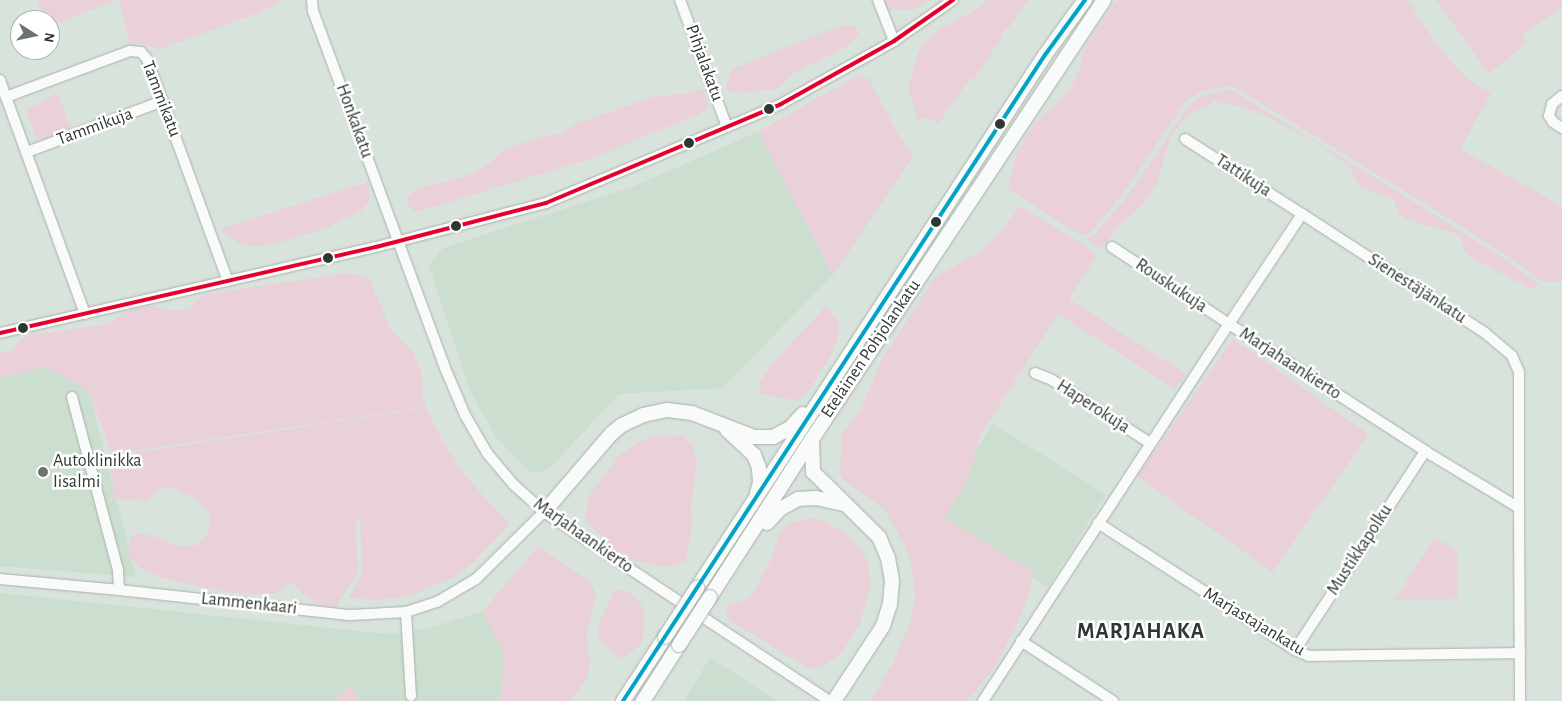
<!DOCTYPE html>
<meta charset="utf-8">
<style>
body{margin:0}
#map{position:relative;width:1562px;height:701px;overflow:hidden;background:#d8e3db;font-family:"Alegreya Sans",sans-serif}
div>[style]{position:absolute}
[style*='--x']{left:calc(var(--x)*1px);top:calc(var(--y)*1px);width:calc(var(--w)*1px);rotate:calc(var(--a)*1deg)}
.built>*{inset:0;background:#cbdecf;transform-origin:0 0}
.green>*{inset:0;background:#ead1d9;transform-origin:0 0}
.roads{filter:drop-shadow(0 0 1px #a9b1ab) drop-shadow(0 0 1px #a9b1ab)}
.street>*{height:10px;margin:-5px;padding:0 5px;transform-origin:5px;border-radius:5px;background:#f9fbfa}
.secondary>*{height:14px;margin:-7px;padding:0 7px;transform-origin:7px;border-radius:7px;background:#f9fbfa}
.bridges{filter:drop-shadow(0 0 1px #a9b1ab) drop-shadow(0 0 1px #a9b1ab)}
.secondary-bridge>*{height:14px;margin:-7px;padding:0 7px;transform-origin:7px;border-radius:7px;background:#f9fbfa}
.bus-1>*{height:4px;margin:-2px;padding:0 2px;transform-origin:2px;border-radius:2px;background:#e4002b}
.bus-2>*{height:4px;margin:-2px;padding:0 2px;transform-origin:2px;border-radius:2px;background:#02a3c6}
.dots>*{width:14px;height:14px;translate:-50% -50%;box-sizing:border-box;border:2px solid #fff;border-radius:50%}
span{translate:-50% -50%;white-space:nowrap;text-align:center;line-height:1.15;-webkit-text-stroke:5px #fff;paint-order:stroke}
.street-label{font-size:18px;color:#2f3731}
.poi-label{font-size:18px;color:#2f3731}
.left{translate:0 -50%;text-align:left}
.district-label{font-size:22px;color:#2f3731;font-weight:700;letter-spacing:1px}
.north{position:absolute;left:10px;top:10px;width:50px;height:50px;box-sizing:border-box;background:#fff;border:1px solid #acafad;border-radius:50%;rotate:100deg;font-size:14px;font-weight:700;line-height:20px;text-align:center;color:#2f3731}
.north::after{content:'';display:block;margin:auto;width:18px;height:22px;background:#6a736c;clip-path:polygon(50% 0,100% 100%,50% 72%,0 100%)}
</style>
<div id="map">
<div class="built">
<i style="clip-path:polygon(758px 132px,833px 275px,722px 388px,619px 394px,548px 470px,531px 473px,496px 437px,469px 389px,429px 265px,443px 248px,632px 187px)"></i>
<i style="clip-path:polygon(81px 359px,136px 577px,0 566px,0 377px)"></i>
<i style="left:993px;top:424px;width:133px;height:109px;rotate:32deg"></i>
<i style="clip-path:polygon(0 593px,387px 634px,427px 629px,483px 611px,505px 656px,500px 701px,0 701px)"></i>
<i style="clip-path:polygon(710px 658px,778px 701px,684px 701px)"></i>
</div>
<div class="green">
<i style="clip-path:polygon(37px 0,117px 0,50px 26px,50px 20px,44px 20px)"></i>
<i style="clip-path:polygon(119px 0,284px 0,260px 12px,161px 49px,138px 43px,130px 45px)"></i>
<i style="clip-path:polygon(883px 0,930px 0,911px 10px,888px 10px)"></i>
<i style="clip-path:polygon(988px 0,1028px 0,1010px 26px,1003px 32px,999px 42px,975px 78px,968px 81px,939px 123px,923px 118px,919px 120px,919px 124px,908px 88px,918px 52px,930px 37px,940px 29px,972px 12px)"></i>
<i style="clip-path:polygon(1119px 0,1408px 0,1433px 39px,1459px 71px,1481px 88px,1492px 92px,1460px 149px,1562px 206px,1562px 282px,1541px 281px,1511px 258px,1421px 201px,1231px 85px,1200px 92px,1186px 101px,1125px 191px,1092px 231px,1082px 236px,1008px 189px,1017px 151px,1038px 119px,1059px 101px,1071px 87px,1079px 71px,1083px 51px,1113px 5px)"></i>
<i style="clip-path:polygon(1436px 0,1562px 0,1562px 7px,1522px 36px,1527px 43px,1489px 74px)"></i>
<i style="clip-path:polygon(840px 26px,855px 26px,859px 33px,847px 47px,797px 71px,776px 89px,739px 93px,728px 92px,726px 84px,732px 69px)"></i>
<i style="clip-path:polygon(856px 76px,869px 79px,898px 134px,914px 155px,833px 275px,758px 132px)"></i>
<i style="clip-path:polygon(703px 89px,709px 106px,697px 115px,587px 160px,419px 211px,412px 210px,407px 202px,407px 197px,416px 189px,469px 175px,488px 164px,503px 150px,543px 136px,559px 134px,573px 125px,656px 96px,683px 94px)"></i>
<i style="clip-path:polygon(1230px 89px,1419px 205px,1509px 262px,1538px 284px,1534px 290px,1473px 259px,1464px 250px,1461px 239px,1456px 233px,1404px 219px,1399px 214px,1393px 199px,1361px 188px,1348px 165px,1313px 141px,1264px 115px,1240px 106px,1221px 103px,1215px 100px,1212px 104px,1191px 113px,1175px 130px,1167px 147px,1158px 182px,1144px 204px,1116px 228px,1102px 249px,1086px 239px,1095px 235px,1129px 194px,1190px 104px,1201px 96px)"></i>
<i style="clip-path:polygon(58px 93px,71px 129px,42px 139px,36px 138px,26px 110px)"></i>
<i style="clip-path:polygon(368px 182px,370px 198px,361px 211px,326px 228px,295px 238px,268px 245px,249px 246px,239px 243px,220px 229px)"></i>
<i style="clip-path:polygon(1020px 206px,1090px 249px,1096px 256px,1069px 299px,1186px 374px,1175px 389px,1058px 314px,981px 434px,968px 481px,944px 518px,1033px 572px,1028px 597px,1015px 629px,992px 671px,967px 701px,870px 701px,892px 665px,910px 622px,915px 597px,912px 567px,906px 548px,884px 509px,844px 481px,840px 474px,842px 433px,860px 412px,882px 359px,935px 277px,983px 250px,1001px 231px)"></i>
<i style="clip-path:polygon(349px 273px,369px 278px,391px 329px,414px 353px,423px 377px,422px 393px,426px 407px,112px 454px,89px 391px,46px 367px,0 377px,0 353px,12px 351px,20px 340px,30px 335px,102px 325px,116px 320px,122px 313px,151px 306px,173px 311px,186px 310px,192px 307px,197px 299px,206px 294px)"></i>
<i style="clip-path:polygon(826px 306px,839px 322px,838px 338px,831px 355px,809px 390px,798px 401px,760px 394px,760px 381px,773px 363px)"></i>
<i style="left:1233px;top:339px;width:166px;height:168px;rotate:35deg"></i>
<i style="clip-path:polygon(426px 408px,443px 441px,469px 480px,509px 524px,472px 564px,453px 578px,406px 597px,377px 600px,349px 598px,362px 573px,360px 519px,357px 520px,356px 533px,358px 572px,335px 609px,315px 603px,291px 583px,287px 583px,280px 591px,269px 595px,224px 592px,163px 578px,140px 568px,130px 558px,129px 543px,133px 535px,139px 533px,154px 536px,180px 547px,196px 546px,208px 533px,210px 515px,199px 500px,170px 487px,160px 488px,153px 497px,145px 501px,115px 499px,110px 468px,112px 456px)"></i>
<i style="clip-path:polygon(655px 435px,683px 436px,692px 445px,697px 460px,691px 509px,692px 525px,686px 561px,672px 566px,650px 565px,621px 556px,584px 520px,590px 494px,619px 456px,638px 442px)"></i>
<i style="clip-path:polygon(810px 518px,827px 522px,846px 534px,862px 550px,869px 566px,870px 587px,860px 624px,840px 655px,820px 668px,808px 668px,729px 620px,725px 613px,729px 604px,750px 598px,772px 558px,780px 531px,793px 522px)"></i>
<i style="clip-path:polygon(1434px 538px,1457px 550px,1458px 599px,1395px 600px)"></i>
<i style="clip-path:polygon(538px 546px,587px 580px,594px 588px,596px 597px,588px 625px,587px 640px,590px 663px,587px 679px,570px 701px,500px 701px,505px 656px,483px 611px)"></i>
<i style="clip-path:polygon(615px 589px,631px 593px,641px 604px,645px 615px,642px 643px,623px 659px,615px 655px,598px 639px,600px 621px)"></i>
<i style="clip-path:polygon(350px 686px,359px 701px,338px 701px,336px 699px)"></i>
</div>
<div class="roads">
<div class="street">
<i style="--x:312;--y:0;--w:11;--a:85"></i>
<i style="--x:313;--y:11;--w:381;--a:69.7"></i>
<i style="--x:445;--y:368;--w:51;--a:66.9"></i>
<i style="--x:465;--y:415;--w:44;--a:59.9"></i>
<i style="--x:487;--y:453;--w:40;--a:50"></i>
<i style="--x:513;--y:484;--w:42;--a:42.1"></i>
<i style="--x:544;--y:512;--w:343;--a:33.5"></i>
<i style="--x:680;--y:0;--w:135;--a:69.7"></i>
<i style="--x:878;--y:0;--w:44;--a:68.7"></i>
<i style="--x:0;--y:80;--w:18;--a:71"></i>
<i style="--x:1562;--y:96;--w:13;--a:141"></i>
<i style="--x:1552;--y:104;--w:12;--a:104"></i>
<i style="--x:1549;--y:116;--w:7;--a:56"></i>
<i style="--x:1553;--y:122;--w:11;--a:34"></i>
<i style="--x:1185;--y:139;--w:139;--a:32.7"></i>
<i style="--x:27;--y:152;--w:145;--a:-20.6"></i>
<i style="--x:1112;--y:247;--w:140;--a:33.3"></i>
<i style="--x:1229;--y:324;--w:132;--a:-56.4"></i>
<i style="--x:1302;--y:214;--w:218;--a:33"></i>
<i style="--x:1485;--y:333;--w:35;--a:40"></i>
<i style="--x:1512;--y:356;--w:17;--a:66"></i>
<i style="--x:1519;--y:372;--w:136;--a:90"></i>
<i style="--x:85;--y:314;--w:231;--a:-110"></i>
<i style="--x:6;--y:97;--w:132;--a:-20.4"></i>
<i style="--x:130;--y:51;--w:11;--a:5"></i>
<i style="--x:141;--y:52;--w:9;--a:49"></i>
<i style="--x:147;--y:59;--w:236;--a:70"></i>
<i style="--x:0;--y:333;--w:386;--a:-12.9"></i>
<i style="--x:376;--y:247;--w:176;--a:-14.5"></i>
<i style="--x:546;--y:203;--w:255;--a:-22.8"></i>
<i style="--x:781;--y:104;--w:129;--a:-29.1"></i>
<i style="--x:894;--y:41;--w:72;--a:-34.8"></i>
<i style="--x:1035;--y:373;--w:18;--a:22"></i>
<i style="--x:1052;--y:380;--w:117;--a:32.7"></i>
<i style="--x:72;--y:397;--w:179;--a:75.1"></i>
<i style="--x:118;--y:570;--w:20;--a:87"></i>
<i style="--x:119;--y:590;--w:233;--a:6.2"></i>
<i style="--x:351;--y:615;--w:55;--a:-3.1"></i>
<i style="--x:406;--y:612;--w:33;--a:-18"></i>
<i style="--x:437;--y:602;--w:45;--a:-30.5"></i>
<i style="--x:476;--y:579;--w:95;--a:-44.6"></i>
<i style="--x:1098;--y:523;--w:234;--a:32.8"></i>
<i style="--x:1295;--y:650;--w:15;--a:23"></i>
<i style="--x:1309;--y:656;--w:211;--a:-0.8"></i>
<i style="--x:0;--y:579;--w:120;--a:5.3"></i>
<i style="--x:406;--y:612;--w:84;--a:86.6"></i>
<i style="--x:1021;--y:641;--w:110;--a:33.1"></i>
<i style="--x:1295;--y:650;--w:238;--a:-56.8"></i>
<i style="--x:983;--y:701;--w:450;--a:-56.9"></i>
<i style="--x:1229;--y:324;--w:234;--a:32.9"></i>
<i style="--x:1425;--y:451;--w:110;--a:31.2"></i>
<i style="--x:1519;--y:508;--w:193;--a:89.7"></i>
</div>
<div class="secondary">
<i style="--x:727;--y:430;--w:37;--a:43"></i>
<i style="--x:754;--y:455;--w:14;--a:69"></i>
<i style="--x:759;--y:468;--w:15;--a:86"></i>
<i style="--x:760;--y:483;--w:10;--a:107"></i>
<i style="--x:812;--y:441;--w:31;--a:88"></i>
<i style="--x:813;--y:472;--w:93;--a:44.6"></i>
<i style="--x:879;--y:537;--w:23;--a:67"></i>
<i style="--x:888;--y:558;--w:23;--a:80"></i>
<i style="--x:892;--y:581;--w:23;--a:95"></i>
<i style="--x:890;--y:604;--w:23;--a:108"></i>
<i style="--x:883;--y:626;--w:90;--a:123.2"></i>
<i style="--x:544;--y:512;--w:104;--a:-49.3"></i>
<i style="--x:612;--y:433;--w:13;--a:-39"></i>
<i style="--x:622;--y:425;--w:23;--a:-25"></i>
<i style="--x:643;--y:415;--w:25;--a:-12"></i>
<i style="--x:667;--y:410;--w:25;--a:7"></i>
<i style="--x:692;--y:413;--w:66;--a:21.2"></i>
<i style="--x:754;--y:437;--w:19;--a:0"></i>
<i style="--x:773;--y:437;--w:19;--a:-28"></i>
<i style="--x:790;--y:428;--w:19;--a:-47"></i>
<i style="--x:767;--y:523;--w:19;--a:-47"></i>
<i style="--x:780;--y:509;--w:21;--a:-29"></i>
<i style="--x:798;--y:499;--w:18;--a:-3"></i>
<i style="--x:816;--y:498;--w:29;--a:12"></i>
<i style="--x:697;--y:588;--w:637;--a:-56.86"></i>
<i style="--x:1045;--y:55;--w:68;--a:-54"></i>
<i style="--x:710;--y:597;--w:188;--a:-57.2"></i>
<i style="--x:812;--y:439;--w:527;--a:-56.37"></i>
<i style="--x:623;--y:701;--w:77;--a:-56.7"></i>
<i style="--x:643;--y:701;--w:67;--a:-57.3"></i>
</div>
</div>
<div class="bridges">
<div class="secondary-bridge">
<i style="--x:665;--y:637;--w:59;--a:-56.9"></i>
<i style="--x:679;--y:645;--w:57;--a:-57.1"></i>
</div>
</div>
<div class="bus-1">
<i style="--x:0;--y:333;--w:386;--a:-12.9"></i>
<i style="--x:376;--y:247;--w:176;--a:-14.5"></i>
<i style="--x:546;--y:203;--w:255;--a:-22.8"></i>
<i style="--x:781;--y:104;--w:129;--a:-29.1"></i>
<i style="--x:894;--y:41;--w:72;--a:-34.8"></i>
</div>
<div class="bus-2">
<i style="--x:623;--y:701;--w:772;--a:-56.85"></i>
<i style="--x:1045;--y:55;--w:68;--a:-54"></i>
</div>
<div class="dots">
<i style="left:769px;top:109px;background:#2f3731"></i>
<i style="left:1000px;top:124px;background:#2f3731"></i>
<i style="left:689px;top:143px;background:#2f3731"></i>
<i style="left:936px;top:222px;background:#2f3731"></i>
<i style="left:456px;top:226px;background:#2f3731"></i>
<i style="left:328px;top:258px;background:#2f3731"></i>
<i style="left:23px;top:328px;background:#2f3731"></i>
<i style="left:43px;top:472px;background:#6a736c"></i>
</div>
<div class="street-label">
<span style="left:704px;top:63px;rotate:70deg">Pihjalakatu</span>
<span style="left:161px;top:99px;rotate:69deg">Tammikatu</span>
<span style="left:354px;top:121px;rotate:70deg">Honkakatu</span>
<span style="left:95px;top:127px;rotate:-20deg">Tammikuja</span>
<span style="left:1243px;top:176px;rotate:33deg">Tattikuja</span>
<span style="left:1171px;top:286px;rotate:34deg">Rouskukuja</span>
<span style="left:1417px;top:289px;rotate:33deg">Sienestäjänkatu</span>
<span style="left:871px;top:349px;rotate:-56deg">Eteläinen Pohjolankatu</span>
<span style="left:1290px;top:364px;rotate:33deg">Marjahaankierto</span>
<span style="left:1093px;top:407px;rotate:33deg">Haperokuja</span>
<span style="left:583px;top:536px;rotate:35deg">Marjahaankierto</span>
<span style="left:1360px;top:550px;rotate:-57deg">Mustikkapolku</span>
<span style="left:249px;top:604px;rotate:6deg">Lammenkaari</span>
<span style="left:1254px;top:622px;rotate:31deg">Marjastajankatu</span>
</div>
<div class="poi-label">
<span class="left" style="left:53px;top:472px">Autoklinikka<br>Iisalmi</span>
</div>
<div class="district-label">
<span style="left:1141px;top:632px">MARJAHAKA</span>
</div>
<div class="north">N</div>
</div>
